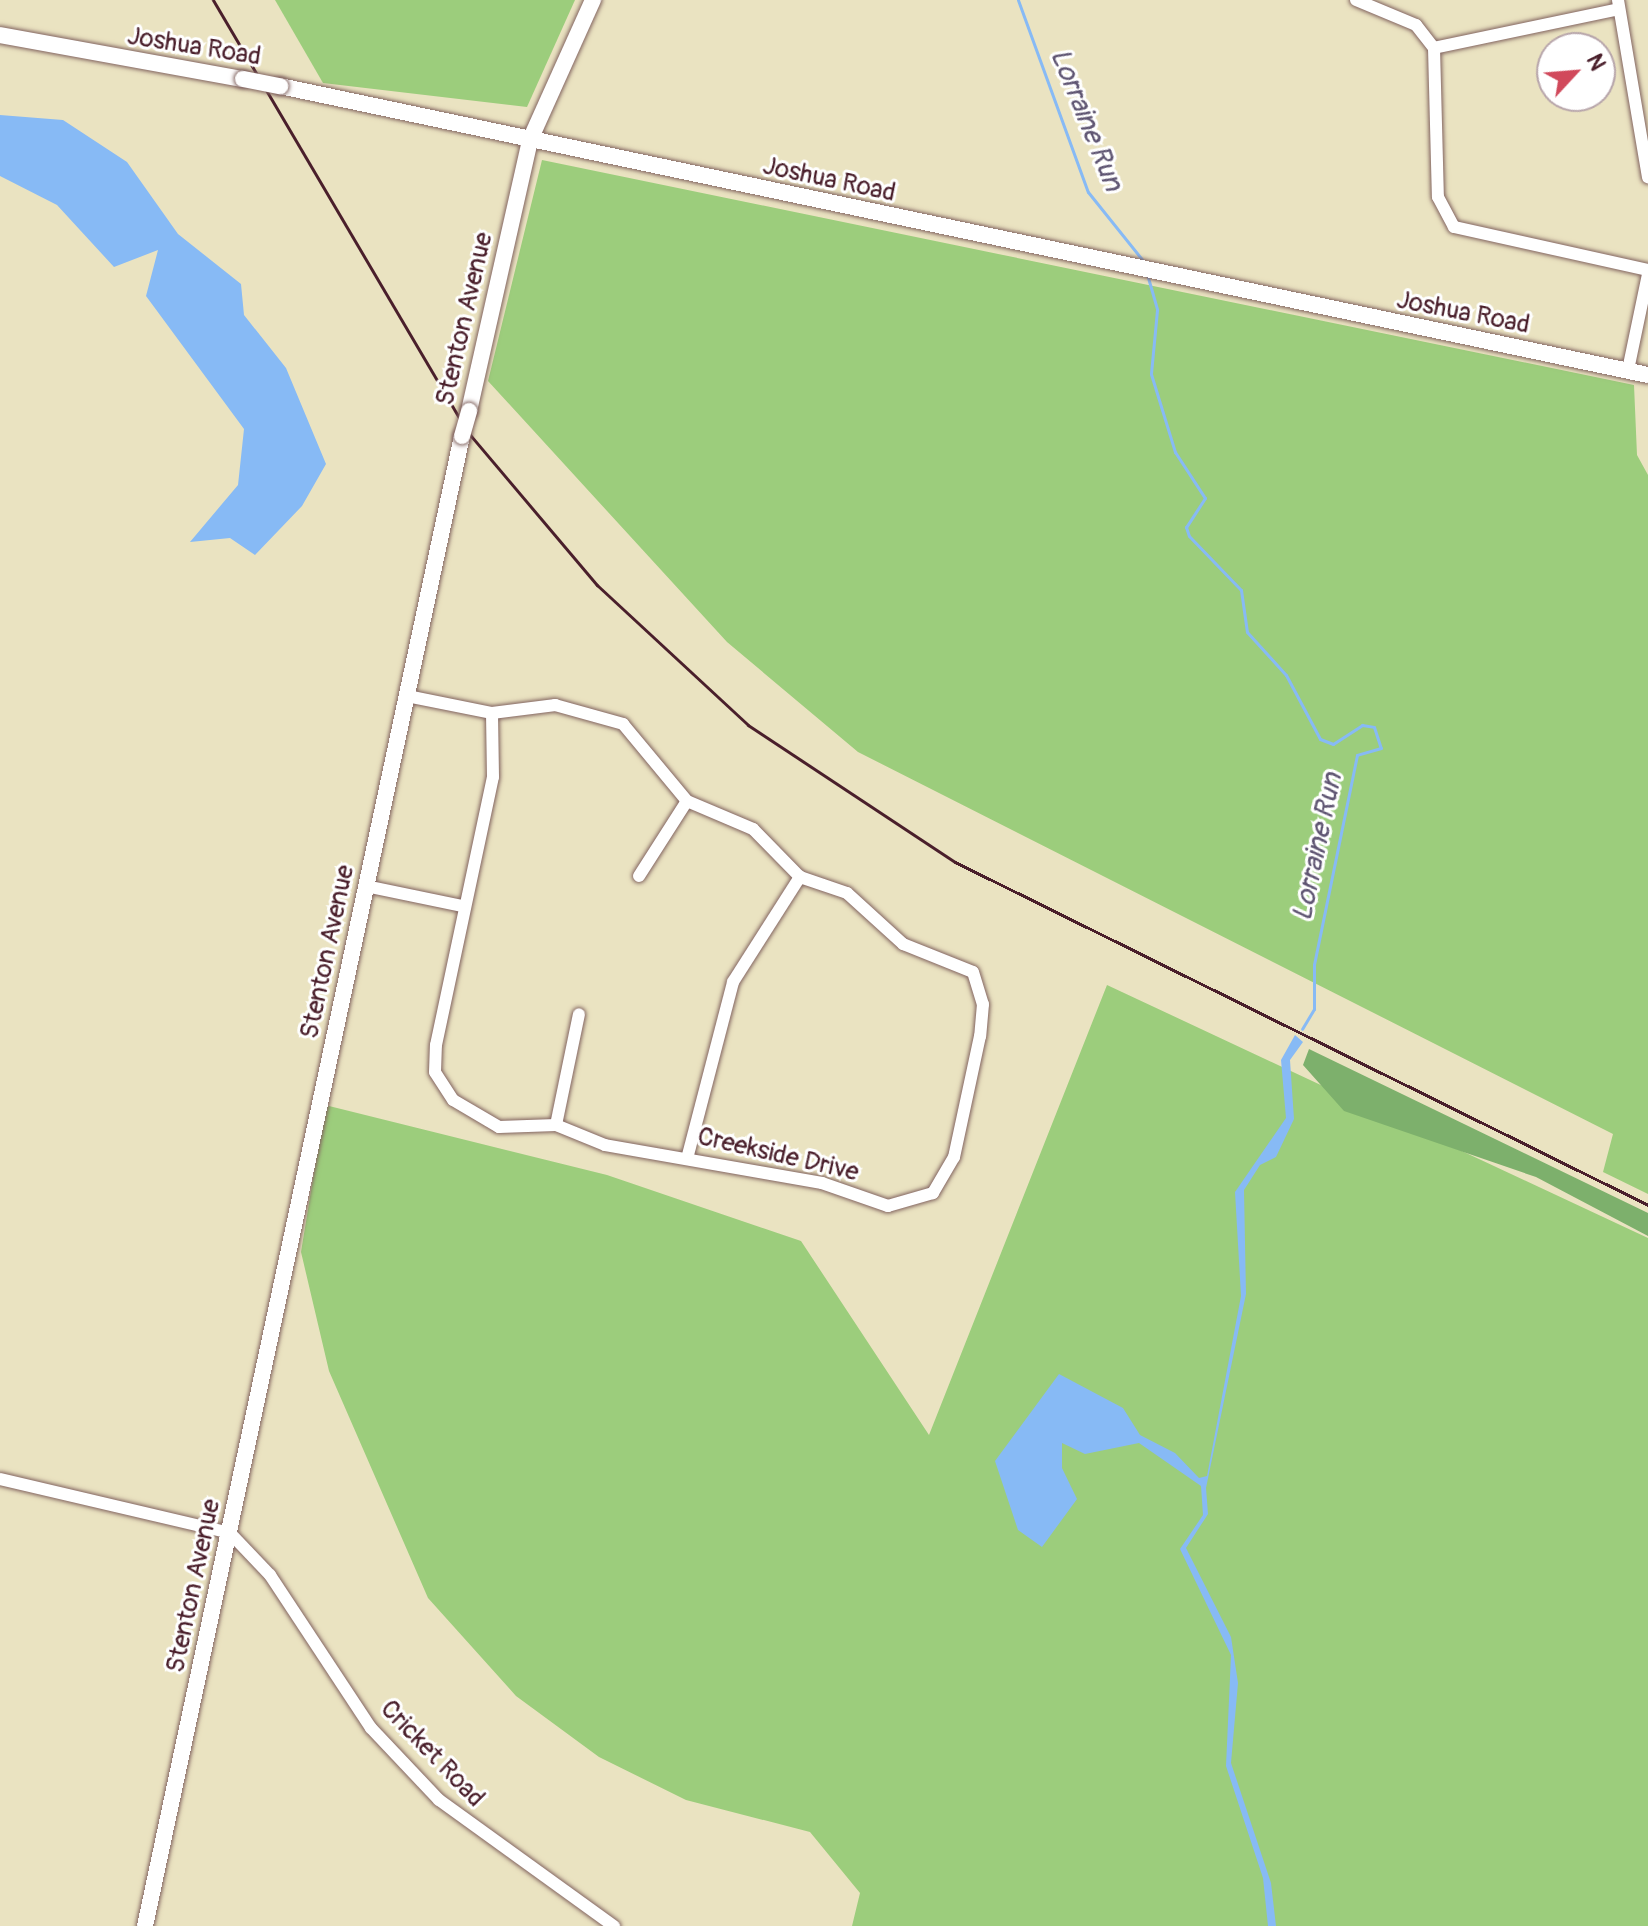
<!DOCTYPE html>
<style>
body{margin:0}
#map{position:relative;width:1648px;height:1926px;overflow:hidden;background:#eae3c1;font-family:Pangolin,sans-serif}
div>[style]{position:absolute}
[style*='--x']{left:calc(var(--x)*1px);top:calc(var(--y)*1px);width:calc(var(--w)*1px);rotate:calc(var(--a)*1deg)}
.green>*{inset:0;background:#9ccd7c}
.forest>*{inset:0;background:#7db06c}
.water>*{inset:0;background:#87baf5}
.stream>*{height:3px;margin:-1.5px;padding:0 1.5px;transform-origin:1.5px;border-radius:1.5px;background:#87baf5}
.roads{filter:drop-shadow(0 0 2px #826460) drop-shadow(0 0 2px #826460)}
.minor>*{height:12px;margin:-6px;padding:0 6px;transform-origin:6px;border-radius:6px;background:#fff}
.major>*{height:16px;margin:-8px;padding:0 8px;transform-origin:8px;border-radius:8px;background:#fff}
.rail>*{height:3px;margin:-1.5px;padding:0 1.5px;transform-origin:1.5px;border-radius:1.5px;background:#4a1f2b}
.bridges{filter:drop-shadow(0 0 2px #826460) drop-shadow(0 0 2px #826460)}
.major-bridge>*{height:16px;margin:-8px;padding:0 8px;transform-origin:8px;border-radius:8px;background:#fff}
span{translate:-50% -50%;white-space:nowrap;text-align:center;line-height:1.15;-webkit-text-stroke:6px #fff;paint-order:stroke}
.street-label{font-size:26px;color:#4a1f2b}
.water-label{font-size:28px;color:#5f5572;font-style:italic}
.north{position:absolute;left:1536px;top:32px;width:80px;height:80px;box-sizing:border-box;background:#fff;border:2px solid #b7a5aa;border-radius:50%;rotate:64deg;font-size:22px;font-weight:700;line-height:32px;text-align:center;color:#4a1f2b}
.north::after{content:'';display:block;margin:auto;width:28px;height:36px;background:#d1495b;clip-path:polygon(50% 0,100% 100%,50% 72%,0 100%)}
</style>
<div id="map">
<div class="green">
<i style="clip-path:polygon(275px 0,575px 0,527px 107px,323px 83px)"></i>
<i style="clip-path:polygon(542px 160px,1634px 385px,1637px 455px,1648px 475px,1648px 1194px,1603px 1172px,1613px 1134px,858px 752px,727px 642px,488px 381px)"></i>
<i style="clip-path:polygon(1107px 985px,1648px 1238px,1648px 1926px,852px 1926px,860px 1893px,810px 1832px,686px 1800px,599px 1757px,516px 1696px,428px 1598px,329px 1371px,301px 1252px,325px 1105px,607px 1175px,801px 1241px,929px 1435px)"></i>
</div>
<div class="forest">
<i style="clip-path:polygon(1309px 1049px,1648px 1213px,1648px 1236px,1536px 1177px,1344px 1111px,1303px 1065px)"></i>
</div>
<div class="water">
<i style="clip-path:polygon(0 115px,63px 120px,127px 162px,178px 234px,241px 284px,244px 315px,286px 368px,326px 464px,302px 506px,255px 555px,230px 538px,190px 542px,238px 485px,244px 429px,146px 296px,158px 250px,114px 267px,57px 205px,0 176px)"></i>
<i style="clip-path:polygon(1295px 1035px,1303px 1042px,1290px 1060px,1294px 1119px,1276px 1157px,1260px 1165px,1244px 1190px,1246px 1294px,1206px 1488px,1208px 1514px,1186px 1548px,1231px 1637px,1238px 1683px,1231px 1763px,1271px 1883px,1276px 1926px,1268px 1926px,1263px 1878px,1226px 1766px,1231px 1655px,1180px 1549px,1203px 1515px,1201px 1486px,1139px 1443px,1085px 1454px,1062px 1443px,1062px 1468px,1077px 1499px,1042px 1547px,1018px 1530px,995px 1461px,1059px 1374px,1123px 1408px,1140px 1435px,1175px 1453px,1199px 1478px,1207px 1476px,1241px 1296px,1235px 1192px,1286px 1118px,1281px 1060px)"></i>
</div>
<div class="stream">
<i style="--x:1018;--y:0;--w:204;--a:70"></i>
<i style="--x:1088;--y:192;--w:90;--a:51.3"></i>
<i style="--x:1147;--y:274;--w:37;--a:74"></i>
<i style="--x:1157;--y:310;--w:64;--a:95.4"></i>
<i style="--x:1151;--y:374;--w:82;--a:72.9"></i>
<i style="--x:1175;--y:452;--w:55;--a:56.9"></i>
<i style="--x:1205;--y:498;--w:35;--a:123"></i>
<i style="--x:1186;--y:527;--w:9;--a:72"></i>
<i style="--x:1189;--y:536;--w:75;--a:46.1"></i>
<i style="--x:1241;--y:590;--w:42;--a:81.9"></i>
<i style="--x:1247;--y:632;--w:58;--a:47.8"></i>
<i style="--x:1286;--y:675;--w:72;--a:62"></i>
<i style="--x:1320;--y:739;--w:14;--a:21"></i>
<i style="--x:1333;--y:744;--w:35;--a:-33"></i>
<i style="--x:1362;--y:725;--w:12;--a:9"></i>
<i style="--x:1374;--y:727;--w:22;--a:72"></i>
<i style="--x:1381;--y:748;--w:25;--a:164"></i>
<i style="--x:1357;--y:755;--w:214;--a:101.6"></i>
<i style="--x:1314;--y:965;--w:44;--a:90"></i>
<i style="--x:1314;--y:1009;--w:23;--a:121"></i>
</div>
<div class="roads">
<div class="minor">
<i style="--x:1356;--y:0;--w:65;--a:22.6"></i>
<i style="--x:1416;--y:25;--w:29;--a:52"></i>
<i style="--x:1434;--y:48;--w:149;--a:88.5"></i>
<i style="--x:1438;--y:197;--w:34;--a:62"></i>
<i style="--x:1454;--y:227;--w:199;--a:12.5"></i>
<i style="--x:1618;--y:0;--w:180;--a:80.4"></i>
<i style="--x:1434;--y:48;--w:189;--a:-11.9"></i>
<i style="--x:1628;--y:370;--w:98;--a:-78.2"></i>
<i style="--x:407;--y:696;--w:87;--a:11.3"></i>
<i style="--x:492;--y:713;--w:64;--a:-7.2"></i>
<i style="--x:555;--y:705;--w:71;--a:15.6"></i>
<i style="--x:623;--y:724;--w:100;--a:50.3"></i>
<i style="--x:687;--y:801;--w:72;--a:23"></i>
<i style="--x:753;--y:829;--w:67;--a:45.6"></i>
<i style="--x:800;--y:877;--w:50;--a:18.8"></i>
<i style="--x:847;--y:893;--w:76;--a:42.3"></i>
<i style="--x:903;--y:944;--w:75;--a:21.8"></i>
<i style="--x:973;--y:972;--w:34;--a:73"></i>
<i style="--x:983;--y:1004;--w:32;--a:95"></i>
<i style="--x:980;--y:1036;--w:124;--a:102.1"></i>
<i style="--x:954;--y:1157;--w:42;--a:120.3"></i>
<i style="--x:933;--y:1193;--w:47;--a:163.9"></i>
<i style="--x:888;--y:1206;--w:70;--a:-160.8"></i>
<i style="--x:822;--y:1183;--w:220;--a:-170.1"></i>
<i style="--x:605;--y:1145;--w:53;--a:-157.8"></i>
<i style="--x:556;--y:1125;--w:57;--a:178"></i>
<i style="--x:499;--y:1127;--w:53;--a:-149.6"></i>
<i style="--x:453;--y:1100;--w:33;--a:-123"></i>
<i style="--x:435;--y:1072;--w:27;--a:-88"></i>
<i style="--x:436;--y:1045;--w:274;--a:-78"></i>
<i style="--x:493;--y:777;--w:64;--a:-90.9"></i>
<i style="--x:639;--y:876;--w:89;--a:-57.4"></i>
<i style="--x:366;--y:886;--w:99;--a:11.7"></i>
<i style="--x:556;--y:1125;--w:113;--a:-78.3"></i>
<i style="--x:688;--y:1155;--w:179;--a:-75.4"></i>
<i style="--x:733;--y:982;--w:125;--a:-57.5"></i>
<i style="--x:0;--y:1479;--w:236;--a:13.2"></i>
<i style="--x:230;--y:1533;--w:58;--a:46.4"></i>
<i style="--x:270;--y:1575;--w:183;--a:56.6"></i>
<i style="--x:371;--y:1728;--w:99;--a:46.6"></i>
<i style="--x:439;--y:1800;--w:216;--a:35.8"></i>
</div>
<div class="major">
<i style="--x:0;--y:35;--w:247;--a:10.3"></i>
<i style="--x:280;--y:86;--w:1398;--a:11.93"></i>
<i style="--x:469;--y:411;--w:278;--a:-77.3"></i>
<i style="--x:530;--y:140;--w:154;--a:-65.8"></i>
<i style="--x:145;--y:1926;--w:1523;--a:-77.99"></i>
</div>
</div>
<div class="rail">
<i style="--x:213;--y:0;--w:499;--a:59.5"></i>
<i style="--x:466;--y:430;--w:203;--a:49.8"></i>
<i style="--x:597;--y:585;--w:206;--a:42.8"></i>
<i style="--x:748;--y:725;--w:248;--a:33.5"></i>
<i style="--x:955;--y:862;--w:773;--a:26.33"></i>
</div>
<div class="bridges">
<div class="major-bridge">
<i style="--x:243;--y:79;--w:38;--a:11"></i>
<i style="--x:462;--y:436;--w:26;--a:-74"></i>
</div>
</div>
<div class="street-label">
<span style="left:194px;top:47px;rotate:9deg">Joshua Road</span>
<span style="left:829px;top:180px;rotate:12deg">Joshua Road</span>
<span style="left:1463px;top:313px;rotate:11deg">Joshua Road</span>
<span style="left:465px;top:319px;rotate:-77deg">Stenton Avenue</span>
<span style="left:328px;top:952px;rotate:-78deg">Stenton Avenue</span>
<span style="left:778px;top:1155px;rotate:13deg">Creekside Drive</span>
<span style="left:194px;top:1586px;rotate:-78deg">Stenton Avenue</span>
<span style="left:432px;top:1754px;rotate:46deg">Cricket Road</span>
</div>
<div class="water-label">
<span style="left:1086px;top:120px;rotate:68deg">Lorraine Run</span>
<span style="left:1318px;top:847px;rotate:-78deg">Lorraine Run</span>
</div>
<div class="north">N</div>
</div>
